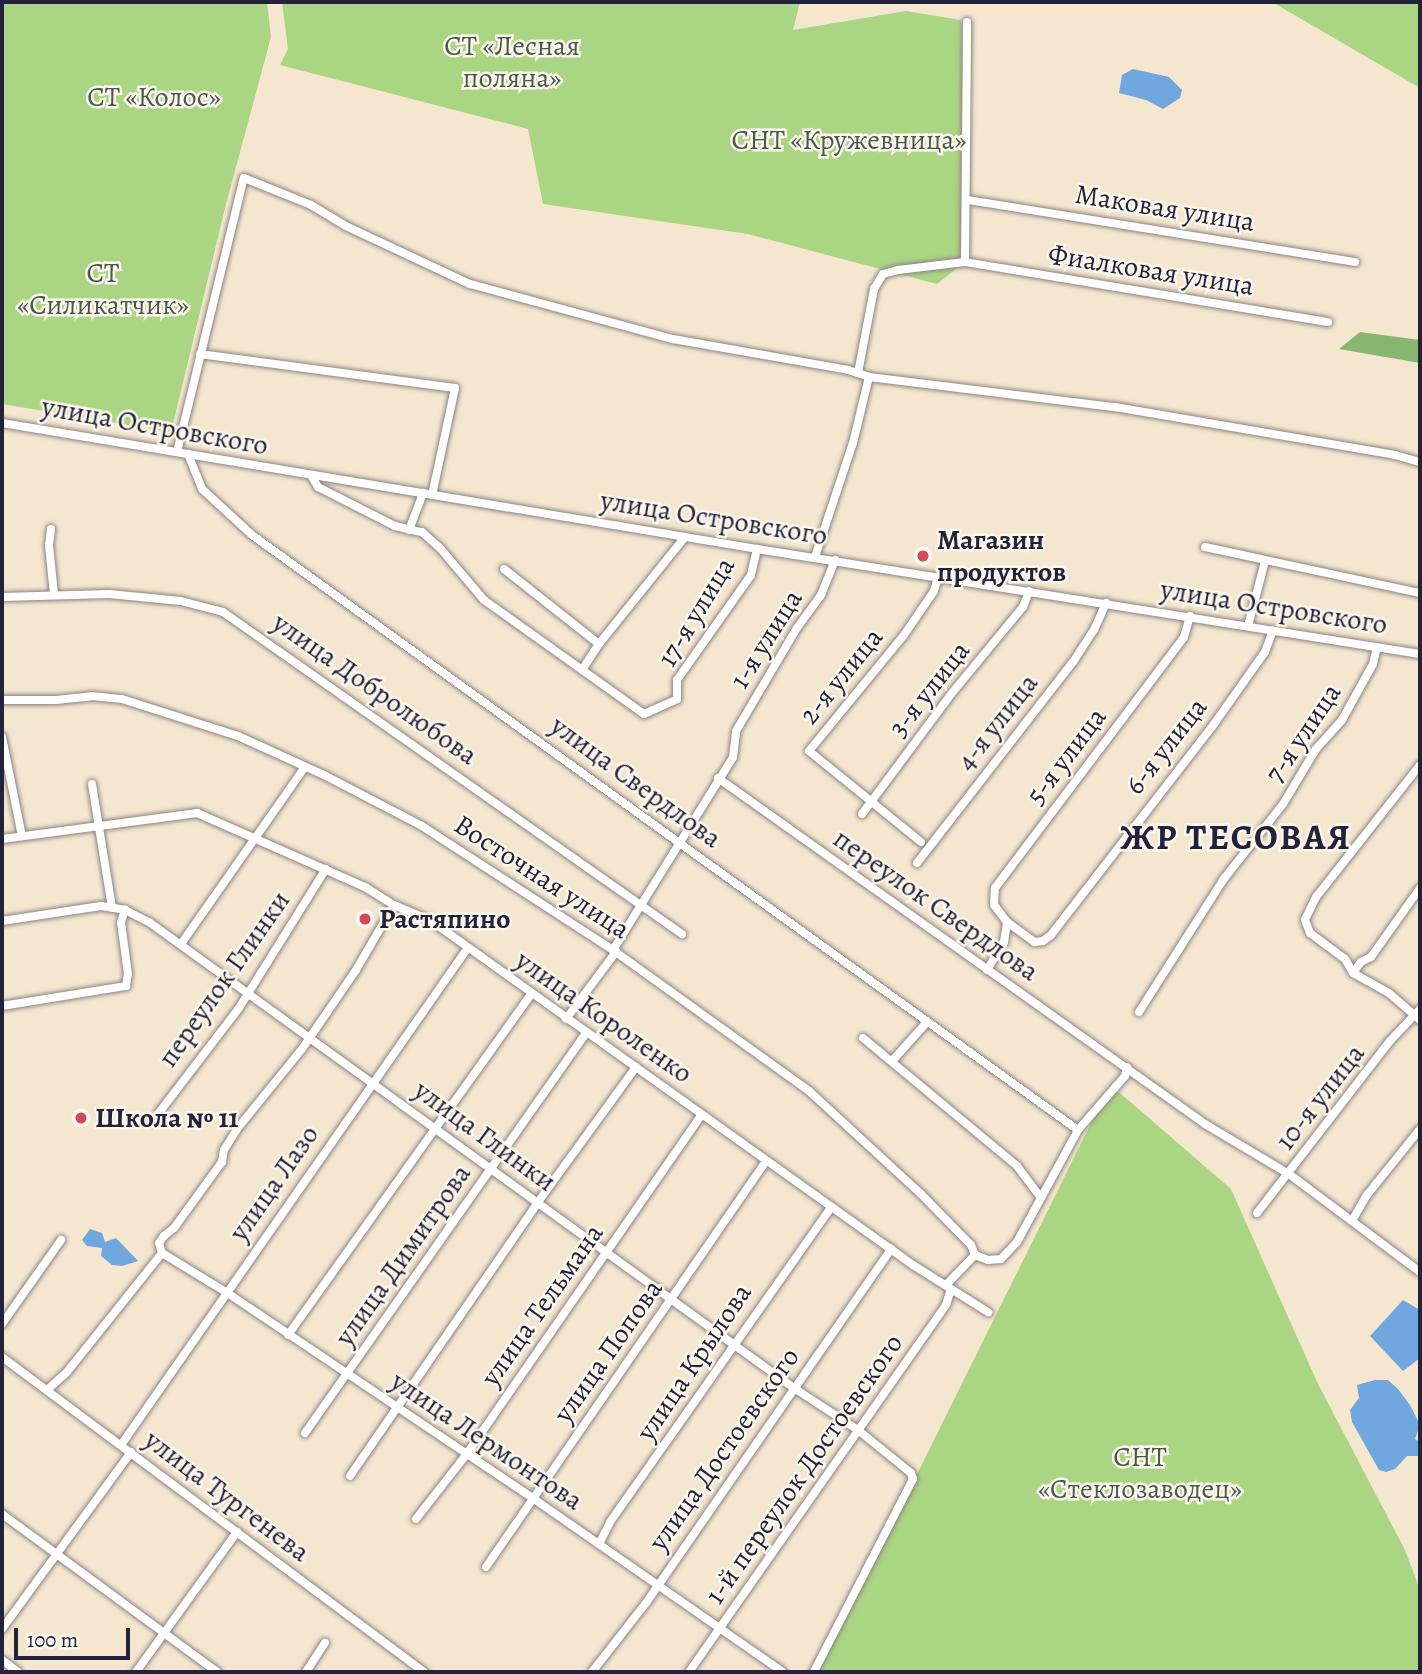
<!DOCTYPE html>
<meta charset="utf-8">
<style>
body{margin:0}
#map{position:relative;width:1422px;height:1674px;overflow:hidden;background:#f5e6cf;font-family:Alegreya,serif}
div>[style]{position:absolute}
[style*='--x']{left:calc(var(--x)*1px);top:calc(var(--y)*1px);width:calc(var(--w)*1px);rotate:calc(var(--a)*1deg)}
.green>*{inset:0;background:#aad582}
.forest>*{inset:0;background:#87b670}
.water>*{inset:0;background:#70a7de}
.roads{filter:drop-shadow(0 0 2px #8c8485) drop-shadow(0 0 2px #8c8485)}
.minor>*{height:8px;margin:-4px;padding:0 4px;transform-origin:4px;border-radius:4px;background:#fff}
.dots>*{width:19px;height:19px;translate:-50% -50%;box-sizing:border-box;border:4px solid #fbf7ec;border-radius:50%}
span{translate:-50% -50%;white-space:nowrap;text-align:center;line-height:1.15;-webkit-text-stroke:5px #fbf7ec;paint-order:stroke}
.park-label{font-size:28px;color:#4b5850}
.street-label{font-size:28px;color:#22223b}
.poi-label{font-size:28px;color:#22223b;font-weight:700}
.left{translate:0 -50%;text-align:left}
.district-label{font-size:35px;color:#22223b;font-weight:700;letter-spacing:2px}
.frame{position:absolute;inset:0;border:4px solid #22223b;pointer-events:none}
.scale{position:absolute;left:14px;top:1628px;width:116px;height:32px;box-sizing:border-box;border:4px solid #22223b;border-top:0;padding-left:9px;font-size:21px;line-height:24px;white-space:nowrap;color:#22223b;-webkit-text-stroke:5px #fbf7ec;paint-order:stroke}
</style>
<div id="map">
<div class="green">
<i style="clip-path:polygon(2px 2px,267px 2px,271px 37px,226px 204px,171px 432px,2px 404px)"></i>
<i style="clip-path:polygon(282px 2px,800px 2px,793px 30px,906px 11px,961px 20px,966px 132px,965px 262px,937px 284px,748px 234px,543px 204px,528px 129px,280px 65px,288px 49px)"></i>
<i style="clip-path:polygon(1272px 2px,1420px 2px,1420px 88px)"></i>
<i style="clip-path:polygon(1106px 1093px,1120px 1093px,1231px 1189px,1318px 1384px,1405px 1550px,1420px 1590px,1420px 1672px,819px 1672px)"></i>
</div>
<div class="forest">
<i style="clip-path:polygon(1360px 332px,1420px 340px,1420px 363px,1339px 349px)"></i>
</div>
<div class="water">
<i style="clip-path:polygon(1133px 69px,1169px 77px,1182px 90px,1180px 98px,1163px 109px,1146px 100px,1119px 93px,1122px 75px)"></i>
<i style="clip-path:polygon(90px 1229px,102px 1233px,105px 1242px,116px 1238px,138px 1261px,122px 1266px,112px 1265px,101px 1256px,102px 1248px,87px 1246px,82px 1240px)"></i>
<i style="clip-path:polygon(1403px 1300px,1420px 1310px,1420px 1358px,1403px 1371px,1370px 1336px)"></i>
<i style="clip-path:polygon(1375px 1380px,1388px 1380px,1398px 1389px,1410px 1405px,1420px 1425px,1415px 1439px,1420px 1442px,1420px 1456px,1407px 1456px,1395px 1469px,1386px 1472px,1379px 1470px,1352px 1422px,1350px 1410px,1359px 1398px,1357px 1385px)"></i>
</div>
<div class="roads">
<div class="minor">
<i style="--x:968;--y:200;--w:392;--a:9.1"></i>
<i style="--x:965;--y:262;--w:240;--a:-89.5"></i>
<i style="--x:200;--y:354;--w:257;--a:7.6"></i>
<i style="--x:455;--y:388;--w:109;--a:102.1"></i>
<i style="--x:858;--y:373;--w:86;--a:-79.2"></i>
<i style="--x:874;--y:289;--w:17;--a:-59"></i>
<i style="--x:883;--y:274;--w:16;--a:-15"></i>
<i style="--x:898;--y:270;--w:67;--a:-6.8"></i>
<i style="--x:965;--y:262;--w:368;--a:9.4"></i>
<i style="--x:2;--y:423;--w:765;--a:9.47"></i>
<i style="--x:757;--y:549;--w:671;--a:9"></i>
<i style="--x:177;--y:452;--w:282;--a:-76.3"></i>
<i style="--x:244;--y:178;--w:72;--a:21.9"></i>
<i style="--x:311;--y:205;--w:41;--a:31"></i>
<i style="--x:346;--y:226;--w:137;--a:25.1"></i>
<i style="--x:470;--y:284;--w:210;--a:15.2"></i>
<i style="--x:673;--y:339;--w:178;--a:10"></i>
<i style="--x:848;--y:370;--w:22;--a:18"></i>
<i style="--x:869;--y:377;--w:248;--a:7"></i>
<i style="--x:1115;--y:407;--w:284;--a:9.7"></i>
<i style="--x:1395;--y:455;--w:26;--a:16"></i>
<i style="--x:188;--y:454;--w:38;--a:68"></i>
<i style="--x:202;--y:489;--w:68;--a:42.6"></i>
<i style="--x:252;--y:535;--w:1018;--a:35.77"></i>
<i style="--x:311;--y:475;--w:14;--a:60"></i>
<i style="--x:318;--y:487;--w:86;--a:26.9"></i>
<i style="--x:395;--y:526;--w:28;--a:13"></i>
<i style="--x:422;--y:532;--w:24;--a:42"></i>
<i style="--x:440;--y:548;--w:68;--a:49.8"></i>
<i style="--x:484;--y:600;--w:196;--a:35.5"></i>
<i style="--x:644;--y:714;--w:36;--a:-24"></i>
<i style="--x:677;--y:699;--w:19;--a:-90"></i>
<i style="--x:677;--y:680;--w:128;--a:-54.8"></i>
<i style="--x:751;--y:575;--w:27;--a:-77"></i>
<i style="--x:51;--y:529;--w:16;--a:97"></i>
<i style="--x:49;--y:545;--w:49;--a:84.2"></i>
<i style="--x:409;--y:530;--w:40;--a:-69"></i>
<i style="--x:1205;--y:547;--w:220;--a:12.1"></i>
<i style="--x:815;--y:557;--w:120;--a:-71.6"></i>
<i style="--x:853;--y:443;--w:68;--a:-76.4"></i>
<i style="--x:504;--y:569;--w:121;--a:38.3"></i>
<i style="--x:2;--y:597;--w:107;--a:-1.6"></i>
<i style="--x:109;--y:594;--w:72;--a:5.6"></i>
<i style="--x:181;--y:601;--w:43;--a:14.7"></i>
<i style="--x:223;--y:612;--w:561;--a:35.05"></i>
<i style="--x:1248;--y:626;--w:67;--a:-75.3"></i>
<i style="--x:582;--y:670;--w:31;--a:-57"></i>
<i style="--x:599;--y:644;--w:137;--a:-51.2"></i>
<i style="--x:2;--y:700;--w:54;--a:0"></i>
<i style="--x:56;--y:700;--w:36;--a:-6"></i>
<i style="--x:92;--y:696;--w:30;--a:6"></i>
<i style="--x:122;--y:699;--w:122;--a:17.7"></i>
<i style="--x:238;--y:736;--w:94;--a:24.4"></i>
<i style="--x:324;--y:775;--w:110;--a:27.5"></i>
<i style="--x:422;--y:826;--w:228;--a:33"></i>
<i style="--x:613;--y:950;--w:241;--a:35.7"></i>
<i style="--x:809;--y:1091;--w:152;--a:42.6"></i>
<i style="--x:921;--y:1194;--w:71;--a:45.6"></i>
<i style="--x:971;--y:1245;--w:11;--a:68"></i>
<i style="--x:2;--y:737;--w:101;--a:78.6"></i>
<i style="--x:1420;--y:765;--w:168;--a:128.2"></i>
<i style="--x:1316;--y:897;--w:25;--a:116"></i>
<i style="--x:1305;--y:920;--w:14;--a:69"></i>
<i style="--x:1310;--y:933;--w:44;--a:36.6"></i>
<i style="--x:1345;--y:959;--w:16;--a:60"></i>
<i style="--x:1353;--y:973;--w:41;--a:29.1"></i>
<i style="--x:1389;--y:993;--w:41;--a:41.1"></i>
<i style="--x:718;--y:778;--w:597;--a:35.39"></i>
<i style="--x:1205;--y:1124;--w:98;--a:30.8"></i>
<i style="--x:1289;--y:1174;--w:164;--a:36.8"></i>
<i style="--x:92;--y:784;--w:125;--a:80.8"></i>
<i style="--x:862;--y:814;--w:151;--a:-53.4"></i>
<i style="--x:952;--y:693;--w:112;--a:-50.5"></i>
<i style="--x:1023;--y:607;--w:17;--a:-69"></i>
<i style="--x:2;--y:839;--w:197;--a:-7.6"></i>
<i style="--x:197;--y:813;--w:184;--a:23.8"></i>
<i style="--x:365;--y:887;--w:34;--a:32"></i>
<i style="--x:394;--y:905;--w:39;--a:23"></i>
<i style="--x:430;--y:920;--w:594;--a:35.54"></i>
<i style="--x:913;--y:1265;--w:89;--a:32.1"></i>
<i style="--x:921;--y:842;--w:144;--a:-140.9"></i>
<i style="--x:809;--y:751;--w:150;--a:-50.7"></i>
<i style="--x:904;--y:635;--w:53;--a:-55.7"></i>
<i style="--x:934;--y:591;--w:15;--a:-74"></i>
<i style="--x:917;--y:863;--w:254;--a:-52.2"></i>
<i style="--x:1073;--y:662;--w:38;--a:-57"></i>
<i style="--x:1094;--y:630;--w:30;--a:-66"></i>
<i style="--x:2;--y:921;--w:100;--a:-8.6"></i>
<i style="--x:101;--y:906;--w:24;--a:9"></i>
<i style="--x:125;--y:910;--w:27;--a:27"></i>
<i style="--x:149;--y:922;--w:796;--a:35.85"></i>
<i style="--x:794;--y:1388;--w:77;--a:33.3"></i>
<i style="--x:858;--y:1430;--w:68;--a:39.1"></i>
<i style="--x:911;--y:1473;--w:6;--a:72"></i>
<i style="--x:913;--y:1479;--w:217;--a:117.2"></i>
<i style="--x:1007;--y:922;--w:21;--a:-127"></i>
<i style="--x:994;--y:905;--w:17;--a:-87"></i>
<i style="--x:995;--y:888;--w:314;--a:-53"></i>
<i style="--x:1184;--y:637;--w:22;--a:-74"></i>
<i style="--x:181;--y:944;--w:216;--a:-55"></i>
<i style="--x:613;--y:950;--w:227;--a:-58.1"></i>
<i style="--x:733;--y:757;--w:26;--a:-83"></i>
<i style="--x:736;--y:731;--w:120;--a:-59.4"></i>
<i style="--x:797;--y:628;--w:41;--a:-54"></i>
<i style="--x:821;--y:595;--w:38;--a:-68"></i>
<i style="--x:987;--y:970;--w:33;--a:-59"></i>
<i style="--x:1004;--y:942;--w:20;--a:-81"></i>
<i style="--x:1007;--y:922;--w:34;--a:36"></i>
<i style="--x:1035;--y:942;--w:8;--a:-7"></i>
<i style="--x:1043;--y:941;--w:10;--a:-37"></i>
<i style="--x:1051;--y:935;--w:267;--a:-52.3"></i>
<i style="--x:1214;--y:724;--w:88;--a:-54.7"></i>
<i style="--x:1265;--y:652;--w:23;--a:-70"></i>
<i style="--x:1353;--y:973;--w:14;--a:-54"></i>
<i style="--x:1361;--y:962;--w:11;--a:-27"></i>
<i style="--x:1371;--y:957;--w:85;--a:-54.6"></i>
<i style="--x:2;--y:1006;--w:126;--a:-9.2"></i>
<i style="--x:126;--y:986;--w:12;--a:-81"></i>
<i style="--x:128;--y:974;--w:52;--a:-97.7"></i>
<i style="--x:121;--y:922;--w:13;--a:-72"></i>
<i style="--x:1139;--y:1012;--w:156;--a:-57.5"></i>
<i style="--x:1223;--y:880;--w:97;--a:-51.7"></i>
<i style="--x:1283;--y:804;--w:64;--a:-59"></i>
<i style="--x:1316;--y:749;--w:39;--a:-48"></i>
<i style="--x:1342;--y:720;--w:64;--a:-61"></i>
<i style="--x:1373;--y:664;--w:17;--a:-77"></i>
<i style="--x:566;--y:1019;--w:84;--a:-53.3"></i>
<i style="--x:863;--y:1038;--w:200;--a:39.7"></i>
<i style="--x:1017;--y:1166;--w:40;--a:53"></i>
<i style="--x:893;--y:1060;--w:51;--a:-48.2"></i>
<i style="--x:158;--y:1114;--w:133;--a:-52.6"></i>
<i style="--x:239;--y:1008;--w:164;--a:-58"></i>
<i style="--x:1257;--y:1213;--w:217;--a:-52.3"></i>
<i style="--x:1390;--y:1041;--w:44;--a:-46.8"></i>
<i style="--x:1353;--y:1219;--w:28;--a:-60"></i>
<i style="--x:1367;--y:1195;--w:85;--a:-51.2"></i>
<i style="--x:162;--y:1253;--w:75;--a:31.4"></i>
<i style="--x:226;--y:1292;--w:371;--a:33.9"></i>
<i style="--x:534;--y:1499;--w:303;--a:34.8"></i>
<i style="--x:946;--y:1285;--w:42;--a:-46"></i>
<i style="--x:975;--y:1255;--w:14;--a:21"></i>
<i style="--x:988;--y:1260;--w:13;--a:-4"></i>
<i style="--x:1001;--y:1259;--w:23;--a:-47"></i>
<i style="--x:1017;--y:1242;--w:128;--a:-61.4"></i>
<i style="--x:1078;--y:1130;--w:72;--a:-49"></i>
<i style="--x:1125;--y:1076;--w:9;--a:-77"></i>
<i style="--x:2;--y:1324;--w:103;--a:-54.9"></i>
<i style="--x:288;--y:1335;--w:419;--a:-54.5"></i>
<i style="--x:2;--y:1357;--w:527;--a:36.74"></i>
<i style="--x:47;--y:1390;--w:27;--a:-42"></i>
<i style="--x:67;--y:1372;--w:152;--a:-51.4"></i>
<i style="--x:162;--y:1253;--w:10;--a:-107"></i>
<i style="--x:159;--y:1243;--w:9;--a:-54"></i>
<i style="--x:164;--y:1236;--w:13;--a:-39"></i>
<i style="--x:174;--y:1228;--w:82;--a:-54"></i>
<i style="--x:222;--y:1162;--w:12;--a:-81"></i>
<i style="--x:224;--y:1150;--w:25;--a:-58"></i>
<i style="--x:237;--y:1129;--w:103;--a:-50.9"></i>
<i style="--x:302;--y:1049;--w:96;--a:-55.6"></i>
<i style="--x:356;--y:970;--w:75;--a:-59.7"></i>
<i style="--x:305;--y:1433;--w:489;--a:-54.9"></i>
<i style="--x:121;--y:1445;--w:605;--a:-55.1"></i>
<i style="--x:350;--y:1476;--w:332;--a:-55.5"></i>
<i style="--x:538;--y:1202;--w:167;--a:-54"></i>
<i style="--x:2;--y:1514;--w:267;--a:36.3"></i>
<i style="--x:416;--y:1519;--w:81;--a:-52"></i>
<i style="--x:466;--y:1455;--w:413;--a:-55.3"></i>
<i style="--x:599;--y:1544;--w:25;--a:-63"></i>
<i style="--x:610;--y:1522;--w:385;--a:-54.9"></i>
<i style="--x:486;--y:1567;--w:493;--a:-55.4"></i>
<i style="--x:2;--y:1629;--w:219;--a:-53.9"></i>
<i style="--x:2;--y:1660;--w:20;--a:37"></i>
<i style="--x:136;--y:1672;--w:173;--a:-54.2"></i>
<i style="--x:306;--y:1672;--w:35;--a:-57"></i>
<i style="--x:592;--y:1672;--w:88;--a:-52"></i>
<i style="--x:646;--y:1603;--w:431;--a:-55.3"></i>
<i style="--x:689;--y:1672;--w:448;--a:-55"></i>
<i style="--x:946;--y:1305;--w:17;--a:-73"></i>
</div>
</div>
<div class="dots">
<i style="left:923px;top:556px;background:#d1495b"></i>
<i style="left:365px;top:919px;background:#d1495b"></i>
<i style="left:81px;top:1118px;background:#d1495b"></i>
</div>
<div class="park-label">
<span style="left:512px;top:62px">СТ «Лесная<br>поляна»</span>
<span style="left:154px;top:97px">СТ «Колос»</span>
<span style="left:849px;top:140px">СНТ «Кружевница»</span>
<span style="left:103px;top:289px">СТ<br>«Силикатчик»</span>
<span style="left:1140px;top:1473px">СНТ<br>«Стеклозаводец»</span>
</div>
<div class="street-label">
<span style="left:1165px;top:208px;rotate:9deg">Маковая улица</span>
<span style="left:1151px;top:270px;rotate:9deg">Фиалковая улица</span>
<span style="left:155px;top:426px;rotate:10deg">улица Островского</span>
<span style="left:714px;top:518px;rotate:9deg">улица Островского</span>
<span style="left:1274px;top:607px;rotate:9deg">улица Островского</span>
<span style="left:696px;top:612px;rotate:-59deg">17-я улица</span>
<span style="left:766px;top:639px;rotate:-58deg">1-я улица</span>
<span style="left:841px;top:676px;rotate:-51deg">2-я улица</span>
<span style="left:375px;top:689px;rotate:35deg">улица Добролюбова</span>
<span style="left:929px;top:689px;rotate:-52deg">3-я улица</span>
<span style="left:997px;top:722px;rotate:-52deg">4-я улица</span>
<span style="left:1303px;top:733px;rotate:-56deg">7-я улица</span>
<span style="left:1166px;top:746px;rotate:-52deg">6-я улица</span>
<span style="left:1066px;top:756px;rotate:-53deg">5-я улица</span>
<span style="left:636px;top:782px;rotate:36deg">улица Свердлова</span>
<span style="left:542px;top:877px;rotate:33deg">Восточная улица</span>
<span style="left:936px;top:905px;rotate:35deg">переулок Свердлова</span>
<span style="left:224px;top:979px;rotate:-55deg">переулок Глинки</span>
<span style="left:604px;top:1017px;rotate:35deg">улица Короленко</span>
<span style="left:1320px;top:1097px;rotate:-52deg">10-я улица</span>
<span style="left:485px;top:1136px;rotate:36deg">улица Глинки</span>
<span style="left:274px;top:1183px;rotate:-55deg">улица Лазо</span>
<span style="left:403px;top:1255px;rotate:-55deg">улица Димитрова</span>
<span style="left:542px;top:1305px;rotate:-55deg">улица Тельмана</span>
<span style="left:608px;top:1351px;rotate:-55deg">улица Попова</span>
<span style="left:694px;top:1362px;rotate:-56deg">улица Крылова</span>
<span style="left:487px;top:1441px;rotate:34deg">улица Лермонтова</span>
<span style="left:724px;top:1449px;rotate:-55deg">улица Достоевского</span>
<span style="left:804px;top:1469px;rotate:-55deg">1-й переулок Достоевского</span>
<span style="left:227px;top:1496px;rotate:37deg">улица Тургенева</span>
</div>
<div class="poi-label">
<span class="left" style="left:937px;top:556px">Магазин<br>продуктов</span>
<span class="left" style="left:379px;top:919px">Растяпино</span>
<span class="left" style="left:95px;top:1118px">Школа № 11</span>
</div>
<div class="district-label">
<span style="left:1236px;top:837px">ЖР ТЕСОВАЯ</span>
</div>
<div class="frame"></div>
<div class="scale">100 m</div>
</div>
